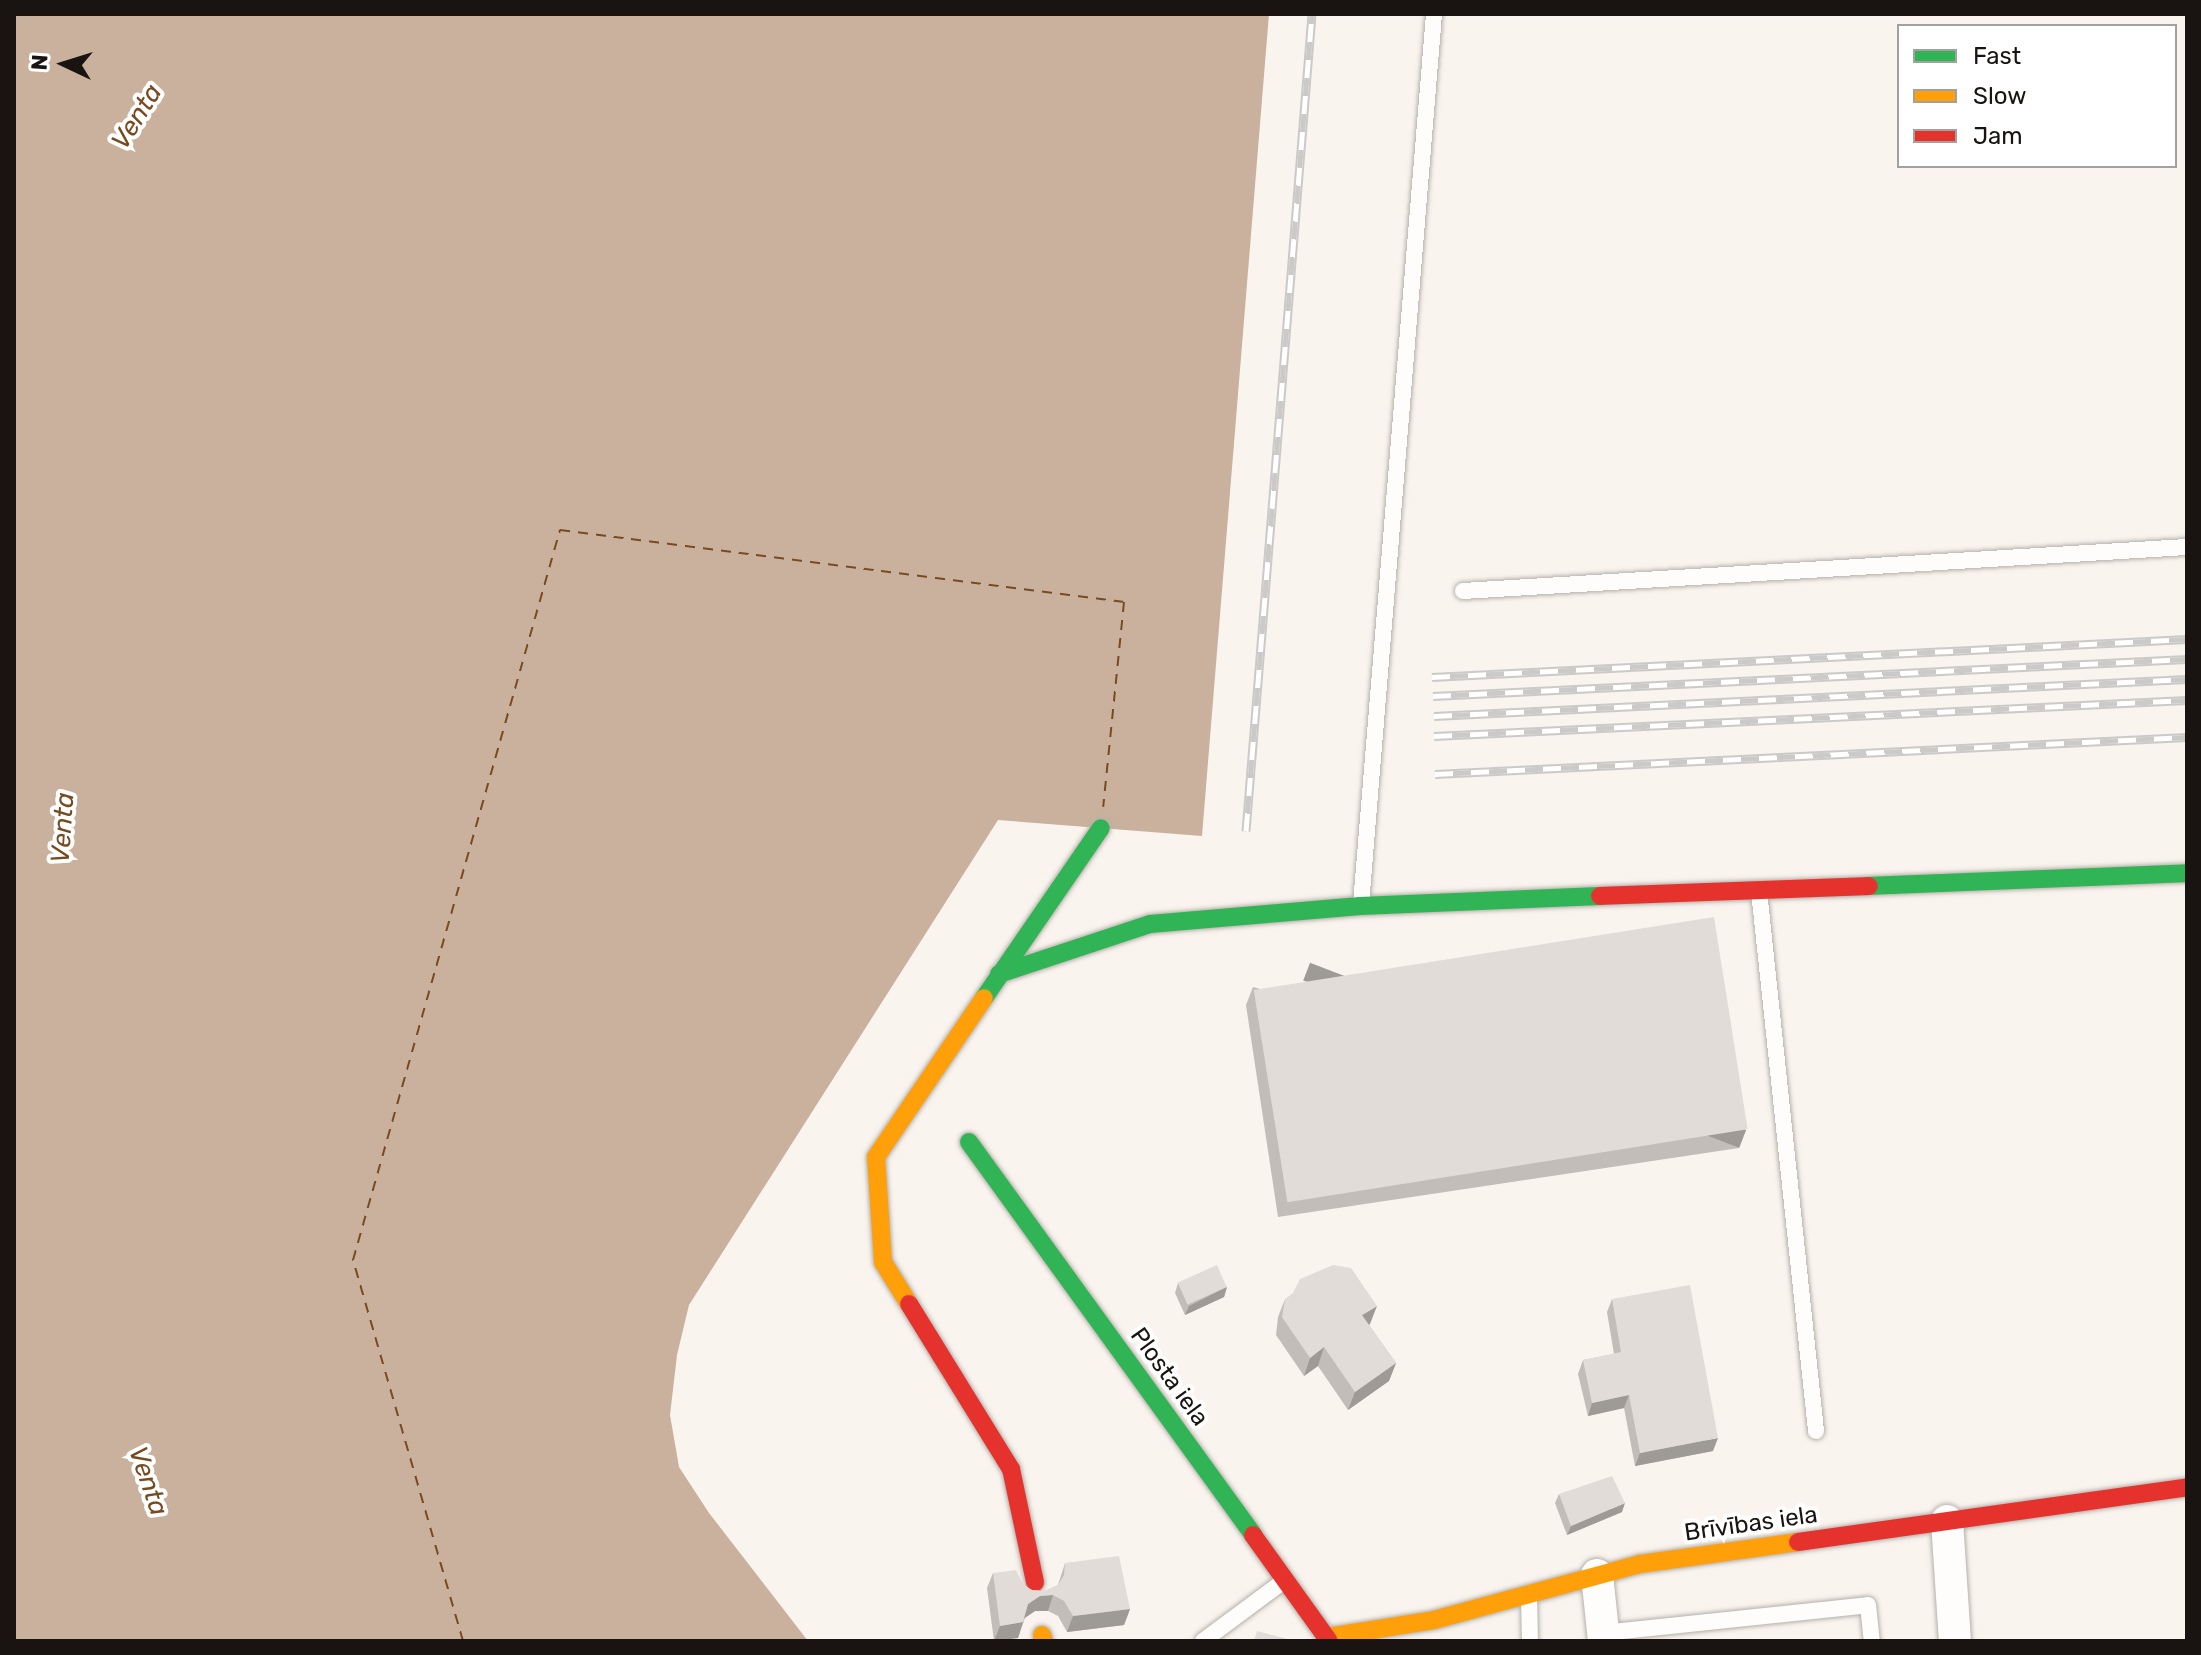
<!DOCTYPE html>
<meta charset="utf-8">
<style>
body{margin:0}
#map{position:relative;width:2201px;height:1655px;overflow:hidden;background:#faf4ee;font-family:Rubik,sans-serif}
div>[style]{position:absolute}
[style*='--x']{left:calc(var(--x)*1px);top:calc(var(--y)*1px);width:calc(var(--w)*1px);rotate:calc(var(--a)*1deg)}
.water>*{inset:0;background:#cab19d}
.ferry>*{height:2px;margin-top:-1px;transform-origin:0;background:repeating-linear-gradient(90deg,#784a1f 0 10px,transparent 0 18px)}
.roads{filter:drop-shadow(0 0 2px #b5b0ab) drop-shadow(0 0 2px #b5b0ab)}
.lane>*{height:16px;margin:-8px;padding:0 8px;transform-origin:8px;border-radius:8px;background:#fefdfc}
.street>*{height:32px;margin:-16px;padding:0 16px;transform-origin:16px;border-radius:16px;background:#fefdfc}
.fast>*{height:18px;margin:-9px;padding:0 9px;transform-origin:9px;border-radius:9px;background:#30b455}
.slow>*{height:18px;margin:-9px;padding:0 9px;transform-origin:9px;border-radius:9px;background:#ff9f0a}
.jam>*{height:18px;margin:-9px;padding:0 9px;transform-origin:9px;border-radius:9px;background:#e5322d}
.rail>*{height:9px;margin-top:-4.5px;transform-origin:0;background:repeating-linear-gradient(90deg,#fff 0 18px,#cccac9 0 36px);box-sizing:border-box;border-block:2px solid #cccac9}
.wall>*{inset:0;background:#c2bdb9}
.shaded-wall>*{inset:0;background:#9e9a96;transform-origin:0 0}
.building>*{inset:0;background:#e1dcd7;transform-origin:0 0}
span{translate:-50% -50%;white-space:nowrap;text-align:center;line-height:1.15;-webkit-text-stroke:8px #fff;paint-order:stroke}
.street-label{font-size:24px;color:#191411}
.water-label{font-size:26px;color:#784a1f;font-style:italic}
.frame{position:absolute;inset:0;border:16px solid #191411;pointer-events:none}
.legend{position:absolute;left:1897px;top:24px;width:280px;height:144px;box-sizing:border-box;background:#fff;border:2px solid #a3a1a0;margin:0;padding:10px 14px;list-style:none;font-size:24px;color:#191411}
.legend li{display:flex;align-items:center;gap:16px;height:40px}
.legend b{width:40px;border:2px solid #a3a1a0}
.north{position:absolute;left:24px;top:24px;width:80px;height:80px;-webkit-text-stroke:6px #fff;paint-order:stroke;rotate:274deg;font-size:22px;font-weight:700;line-height:32px;text-align:center;color:#191411}
.north::after{content:'';display:block;margin:auto;width:28px;height:36px;background:#191411;clip-path:polygon(50% 0,100% 100%,50% 72%,0 100%)}
</style>
<div id="map">
<div class="water">
<i style="clip-path:polygon(14px 14px,1269px 14px,1202px 836px,998px 820px,689px 1305px,677px 1355px,670px 1415px,679px 1467px,709px 1513px,808px 1641px,14px 1641px)"></i>
</div>
<div class="ferry">
<i style="--x:463;--y:1641;--w:397;--a:-106.1"></i>
<i style="--x:353;--y:1260;--w:759;--a:-74.17"></i>
<i style="--x:560;--y:530;--w:569;--a:7.28"></i>
<i style="--x:1124;--y:602;--w:206;--a:95.8"></i>
</div>
<div class="roads">
<div class="lane">
<i style="--x:1463;--y:591;--w:725;--a:-3.48"></i>
<i style="--x:1759;--y:891;--w:543;--a:83.97"></i>
<i style="--x:1361;--y:904;--w:893;--a:-85.31"></i>
<i style="--x:1529;--y:1595;--w:46;--a:88.8"></i>
<i style="--x:1603;--y:1633;--w:266;--a:-6"></i>
<i style="--x:1868;--y:1605;--w:36;--a:84"></i>
<i style="--x:1203;--y:1641;--w:102;--a:-36.6"></i>
</div>
<div class="street">
<i style="--x:1947;--y:1521;--w:120;--a:86.2"></i>
<i style="--x:1597;--y:1575;--w:66;--a:83.9"></i>
</div>
<div class="fast">
<i style="--x:1869;--y:886;--w:318;--a:-2.3"></i>
<i style="--x:999;--y:974;--w:159;--a:-18.3"></i>
<i style="--x:1150;--y:924;--w:211;--a:-4.9"></i>
<i style="--x:1360;--y:906;--w:240;--a:-2.4"></i>
<i style="--x:984;--y:998;--w:206;--a:-55.5"></i>
<i style="--x:969;--y:1142;--w:485;--a:54.1"></i>
</div>
<div class="slow">
<i style="--x:909;--y:1304;--w:49;--a:-121.8"></i>
<i style="--x:883;--y:1262;--w:105;--a:-93.8"></i>
<i style="--x:876;--y:1157;--w:192;--a:-55.8"></i>
<i style="--x:1042;--y:1635;--w:6;--a:72"></i>
<i style="--x:1328;--y:1637;--w:107;--a:-9.1"></i>
<i style="--x:1434;--y:1620;--w:213;--a:-15.2"></i>
<i style="--x:1640;--y:1564;--w:160;--a:-7.9"></i>
</div>
<div class="jam">
<i style="--x:1600;--y:896;--w:269;--a:-2.1"></i>
<i style="--x:909;--y:1304;--w:194;--a:58.3"></i>
<i style="--x:1011;--y:1469;--w:116;--a:78"></i>
<i style="--x:1253;--y:1535;--w:130;--a:54.4"></i>
<i style="--x:1798;--y:1542;--w:393;--a:-8"></i>
</div>
</div>
<div class="rail">
<i style="--x:1432;--y:677;--w:756;--a:-2.88"></i>
<i style="--x:1433;--y:696;--w:755;--a:-2.81"></i>
<i style="--x:1434;--y:716;--w:754;--a:-2.81"></i>
<i style="--x:1434;--y:736;--w:754;--a:-2.74"></i>
<i style="--x:1435;--y:774;--w:753;--a:-2.82"></i>
<i style="--x:1246;--y:831;--w:820;--a:-85.38"></i>
</div>
<div class="wall">
<i style="clip-path:polygon(1253px 987px,1746px 1130px,1739px 1148px,1278px 1217px,1246px 1005px)"></i>
<i style="clip-path:polygon(1178px 1283px,1227px 1287px,1224px 1297px,1185px 1315px,1175px 1293px)"></i>
<i style="clip-path:polygon(1285px 1299px,1370px 1324px,1369px 1325px,1396px 1363px,1389px 1381px,1348px 1410px,1318px 1366px,1304px 1376px,1276px 1335px,1278px 1317px)"></i>
<i style="clip-path:polygon(1612px 1299px,1713px 1451px,1635px 1466px,1624px 1408px,1588px 1416px,1578px 1374px,1583px 1360px,1614px 1354px,1607px 1312px)"></i>
<i style="clip-path:polygon(1559px 1494px,1622px 1512px,1567px 1535px,1555px 1503px)"></i>
<i style="clip-path:polygon(1065px 1563px,1130px 1609px,1124px 1625px,1067px 1632px,1058px 1616px,1048px 1611px,1035px 1611px,1025px 1618px,1018px 1638px,994px 1641px,987px 1588px,993px 1573px,1032px 1590px,1045px 1591px,1058px 1585px)"></i>
</div>
<div class="shaded-wall">
<i style="left:1746px;top:1130px;width:19px;height:467px;rotate:111deg"></i>
<i style="clip-path:polygon(1227px 1287px,1224px 1297px,1185px 1315px,1189px 1306px)"></i>
<i style="clip-path:polygon(1377px 1306px,1370px 1324px,1356px 1334px,1362px 1315px)"></i>
<i style="clip-path:polygon(1324px 1347px,1318px 1366px,1304px 1376px,1310px 1358px)"></i>
<i style="clip-path:polygon(1396px 1363px,1389px 1381px,1348px 1410px,1355px 1392px)"></i>
<i style="clip-path:polygon(1629px 1395px,1624px 1408px,1588px 1416px,1592px 1403px)"></i>
<i style="clip-path:polygon(1718px 1438px,1713px 1451px,1635px 1466px,1640px 1453px)"></i>
<i style="clip-path:polygon(1625px 1503px,1622px 1512px,1567px 1535px,1571px 1526px)"></i>
<i style="clip-path:polygon(1053px 1595px,1048px 1611px,1035px 1611px,1023px 1619px,1028px 1604px,1040px 1596px)"></i>
<i style="clip-path:polygon(1130px 1609px,1124px 1625px,1067px 1632px,1073px 1616px)"></i>
<i style="clip-path:polygon(1023px 1622px,1018px 1638px,994px 1641px,1000px 1626px)"></i>
</div>
<div class="building">
<i style="left:1714px;top:917px;width:215px;height:466px;rotate:81deg"></i>
<i style="left:1217px;top:1265px;width:24px;height:43px;rotate:66deg"></i>
<i style="clip-path:polygon(1333px 1265px,1351px 1268px,1377px 1306px,1362px 1315px,1396px 1363px,1355px 1392px,1324px 1347px,1310px 1358px,1282px 1317px,1285px 1299px,1293px 1293px,1300px 1279px)"></i>
<i style="clip-path:polygon(1690px 1285px,1718px 1438px,1640px 1453px,1629px 1395px,1592px 1403px,1583px 1360px,1621px 1352px,1612px 1299px)"></i>
<i style="clip-path:polygon(1612px 1476px,1625px 1503px,1571px 1526px,1559px 1494px)"></i>
<i style="clip-path:polygon(1119px 1556px,1130px 1609px,1073px 1616px,1064px 1601px,1053px 1595px,1040px 1596px,1028px 1604px,1023px 1622px,1000px 1626px,993px 1573px,1016px 1570px,1023px 1584px,1032px 1590px,1045px 1591px,1058px 1585px,1064px 1575px,1065px 1563px)"></i>
<i style="clip-path:polygon(1257px 1631px,1295px 1641px,1254px 1641px)"></i>
</div>
<div class="street-label">
<span style="left:1169px;top:1377px;rotate:54deg">Plosta iela</span>
<span style="left:1751px;top:1524px;rotate:-8deg">Brīvības iela</span>
</div>
<div class="water-label">
<span style="left:137px;top:117px;rotate:-58deg">Venta</span>
<span style="left:63px;top:828px;rotate:-86deg">Venta</span>
<span style="left:148px;top:1481px;rotate:71deg">Venta</span>
</div>
<div class="frame"></div>
<ul class="legend">
<li><b style="height:10px;background:#30b455"></b>Fast</li>
<li><b style="height:10px;background:#ff9f0a"></b>Slow</li>
<li><b style="height:10px;background:#e5322d"></b>Jam</li>
</ul>
<div class="north">N</div>
</div>
